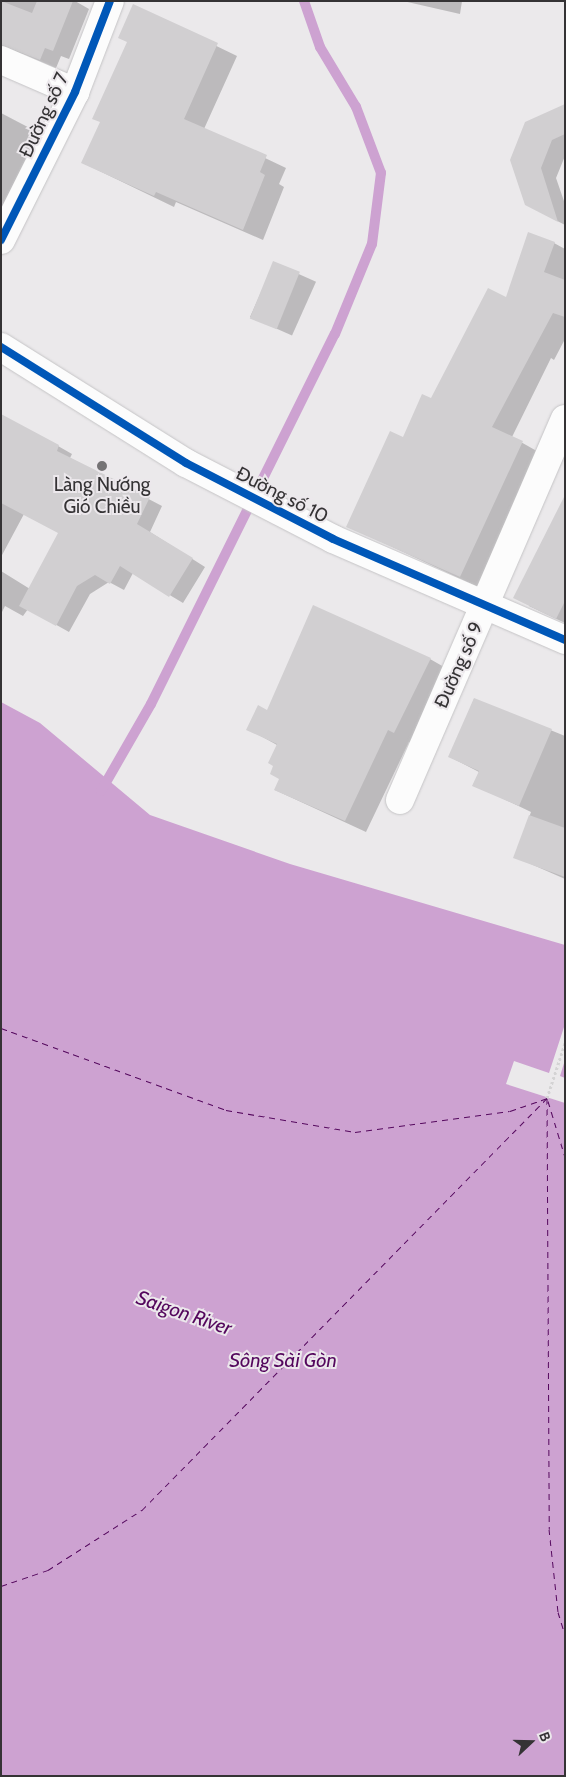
<!DOCTYPE html>
<meta charset="utf-8">
<style>
body{margin:0}
#map{position:relative;width:566px;height:1777px;overflow:hidden;background:#ebe9eb;font-family:Cabin,sans-serif}
div>[style]{position:absolute}
[style*='--x']{left:calc(var(--x)*1px);top:calc(var(--y)*1px);width:calc(var(--w)*1px);rotate:calc(var(--a)*1deg)}
.water>*{inset:0;background:#cda2d1}
.pier>*{inset:0;background:#ebe9eb}
.shadow>*{inset:0;background:#0003;transform-origin:0 0}
.stream>*{height:10px;margin:-5px;padding:0 5px;transform-origin:5px;border-radius:5px;background:#cda2d1}
.ferry>*{height:1px;margin-top:-0.5px;transform-origin:0;background:repeating-linear-gradient(90deg,#54075d 0 6px,transparent 0 11px)}
.building>*{inset:0;background:#d1cfd1;transform-origin:0 0}
.path>*{height:3px;margin-top:-1.5px;transform-origin:0;background:repeating-linear-gradient(90deg,#d4d3d4 0 2.5px,transparent 0 5px)}
.roads{filter:drop-shadow(0 0 1px #c5c4c6) drop-shadow(0 0 1px #c5c4c6)}
.minor>*{height:28px;margin:-14px;padding:0 14px;transform-origin:14px;border-radius:14px;background:#fcfcfc}
.cycleway>*{height:8px;margin:-4px;padding:0 4px;transform-origin:4px;border-radius:4px;background:#0057b8}
.dots>*{width:14px;height:14px;translate:-50% -50%;box-sizing:border-box;border:2px solid #ece8ec;border-radius:50%}
span{translate:-50% -50%;white-space:nowrap;text-align:center;line-height:1.15;-webkit-text-stroke:4px #ece8ec;paint-order:stroke}
.street-label{font-size:19px;color:#353335}
.poi-label{font-size:19px;color:#353335}
.water-label{font-size:20px;color:#54075d;font-style:italic}
.frame{position:absolute;inset:0;border:2px solid #353335;pointer-events:none}
.north{position:absolute;left:506px;top:1717px;width:50px;height:50px;-webkit-text-stroke:4px #ece8ec;paint-order:stroke;rotate:69deg;font-size:14px;font-weight:700;line-height:20px;text-align:center;color:#353335}
.north::after{content:'';display:block;margin:auto;width:18px;height:22px;background:#353335;clip-path:polygon(50% 0,100% 100%,50% 72%,0 100%)}
</style>
<div id="map">
<div class="water">
<i style="clip-path:polygon(1px 702px,40px 723px,150px 815px,290px 864px,565px 945px,565px 1776px,1px 1776px)"></i>
</div>
<div class="pier">
<i style="clip-path:polygon(565px 1024px,565px 1060px,560px 1076px,565px 1078px,565px 1103px,506px 1084px,514px 1061px,549px 1073px)"></i>
</div>
<div class="shadow">
<i style="clip-path:polygon(1px 1px,75px 1px,89px 9px,69px 59px,61px 56px,56px 68px,23px 54px,8px 56px,1px 52px)"></i>
<i style="clip-path:polygon(403px 1px,462px 1px,460px 14px)"></i>
<i style="clip-path:polygon(134px 6px,237px 56px,204px 129px,286px 168px,279px 184px,284px 187px,263px 240px,176px 202px,174px 207px,83px 163px,101px 122px,128px 42px)"></i>
<i style="clip-path:polygon(565px 105px,565px 156px,556px 178px,565px 204px,565px 225px,542px 213px,512px 160px)"></i>
<i style="clip-path:polygon(1px 113px,43px 135px,1px 240px)"></i>
<i style="clip-path:polygon(554px 243px,565px 249px,565px 339px,554px 360px,551px 358px,512px 437px,542px 454px,480px 588px,348px 526px,403px 438px,506px 298px)"></i>
<i style="left:274px;top:263px;width:46px;height:59px;rotate:24deg"></i>
<i style="clip-path:polygon(1px 420px,58px 446px,72px 454px,70px 458px,162px 506px,150px 532px,205px 567px,183px 603px,133px 573px,124px 590px,109px 582px,90px 594px,69px 632px,28px 609px,23px 616px,5px 606px,1px 614px,1px 571px,30px 589px,60px 533px,24px 514px,1px 557px)"></i>
<i style="clip-path:polygon(565px 507px,565px 623px,529px 606px)"></i>
<i style="clip-path:polygon(430px 659px,451px 671px,416px 744px,409px 742px,366px 832px,275px 790px,281px 779px,275px 766px,277px 745px,248px 729px,267px 711px)"></i>
<i style="clip-path:polygon(474px 699px,565px 736px,565px 879px,515px 857px,531px 812px,474px 785px,479px 772px,450px 757px)"></i>
</div>
<div class="stream">
<i style="--x:101;--y:791;--w:100;--a:-60.1"></i>
<i style="--x:151;--y:704;--w:413;--a:-63.6"></i>
<i style="--x:335;--y:334;--w:97;--a:-67.7"></i>
<i style="--x:372;--y:244;--w:72;--a:-82.8"></i>
<i style="--x:381;--y:173;--w:71;--a:-110.7"></i>
<i style="--x:356;--y:107;--w:70;--a:-121"></i>
<i style="--x:320;--y:47;--w:49;--a:-109.2"></i>
</div>
<div class="ferry">
<i style="--x:1;--y:1028;--w:239;--a:20"></i>
<i style="--x:226;--y:1110;--w:131;--a:9.7"></i>
<i style="--x:355;--y:1132;--w:156;--a:-7.7"></i>
<i style="--x:510;--y:1111;--w:39;--a:-19"></i>
<i style="--x:547;--y:1098;--w:431;--a:89.7"></i>
<i style="--x:549;--y:1529;--w:83;--a:83.8"></i>
<i style="--x:558;--y:1612;--w:24;--a:73"></i>
<i style="--x:548;--y:1101;--w:59;--a:73.1"></i>
<i style="--x:1;--y:1586;--w:50;--a:-18.8"></i>
<i style="--x:48;--y:1570;--w:112;--a:-32.6"></i>
<i style="--x:142;--y:1510;--w:578;--a:-45.49"></i>
</div>
<div class="building">
<i style="clip-path:polygon(1px 1px,32px 13px,37px 1px,73px 1px,53px 51px,45px 48px,40px 60px,1px 45px)"></i>
<i style="clip-path:polygon(133px 4px,218px 43px,184px 119px,267px 155px,260px 172px,265px 175px,243px 230px,156px 192px,154px 196px,81px 163px,100px 122px,92px 119px,127px 42px,118px 38px)"></i>
<i style="clip-path:polygon(565px 104px,565px 134px,552px 140px,541px 168px,558px 222px,525px 205px,510px 160px,525px 122px)"></i>
<i style="clip-path:polygon(528px 232px,555px 242px,544px 272px,565px 280px,565px 317px,553px 313px,492px 427px,523px 441px,460px 577px,346px 527px,390px 431px,403px 437px,422px 394px,431px 398px,488px 288px,506px 297px)"></i>
<i style="left:273px;top:261px;width:29px;height:62px;rotate:22deg"></i>
<i style="clip-path:polygon(1px 414px,59px 445px,57px 451px,150px 497px,137px 524px,193px 558px,169px 597px,120px 566px,110px 584px,95px 575px,77px 586px,56px 626px,19px 606px,58px 533px,1px 503px)"></i>
<i style="clip-path:polygon(565px 495px,565px 601px,556px 619px,513px 598px)"></i>
<i style="clip-path:polygon(313px 605px,431px 658px,394px 733px,388px 730px,345px 821px,274px 790px,279px 779px,270px 774px,273px 766px,268px 763px,277px 744px,246px 730px,258px 705px,267px 710px)"></i>
<i style="clip-path:polygon(474px 698px,552px 729px,519px 806px,472px 786px,479px 771px,448px 757px)"></i>
<i style="clip-path:polygon(529px 815px,565px 828px,565px 877px,513px 858px)"></i>
</div>
<div class="path">
<i style="--x:547;--y:1098;--w:58;--a:-71.9"></i>
</div>
<div class="roads">
<div class="minor">
<i style="--x:1;--y:60;--w:81;--a:23.4"></i>
<i style="--x:1;--y:240;--w:165;--a:-63.4"></i>
<i style="--x:75;--y:92;--w:97;--a:-69"></i>
<i style="--x:1;--y:347;--w:218;--a:32.1"></i>
<i style="--x:186;--y:463;--w:165;--a:27.3"></i>
<i style="--x:333;--y:539;--w:253;--a:23.5"></i>
<i style="--x:400;--y:800;--w:415;--a:-66.6"></i>
</div>
</div>
<div class="cycleway">
<i style="--x:1;--y:240;--w:165;--a:-63.4"></i>
<i style="--x:75;--y:92;--w:97;--a:-69"></i>
<i style="--x:1;--y:347;--w:218;--a:32.1"></i>
<i style="--x:186;--y:463;--w:165;--a:27.3"></i>
<i style="--x:333;--y:539;--w:253;--a:23.5"></i>
</div>
<div class="dots">
<i style="left:102px;top:466px;background:#757375"></i>
</div>
<div class="street-label">
<span style="left:44px;top:115px;rotate:-65deg">Đường số 7</span>
<span style="left:282px;top:495px;rotate:27deg">Đường số 10</span>
<span style="left:459px;top:665px;rotate:-66deg">Đường số 9</span>
</div>
<div class="poi-label">
<span style="left:102px;top:496px">Làng Nướng<br>Gió Chiều</span>
</div>
<div class="water-label">
<span style="left:184px;top:1313px;rotate:19deg">Saigon River</span>
<span style="left:283px;top:1360px">Sông Sài Gòn</span>
</div>
<div class="frame"></div>
<div class="north">B</div>
</div>
